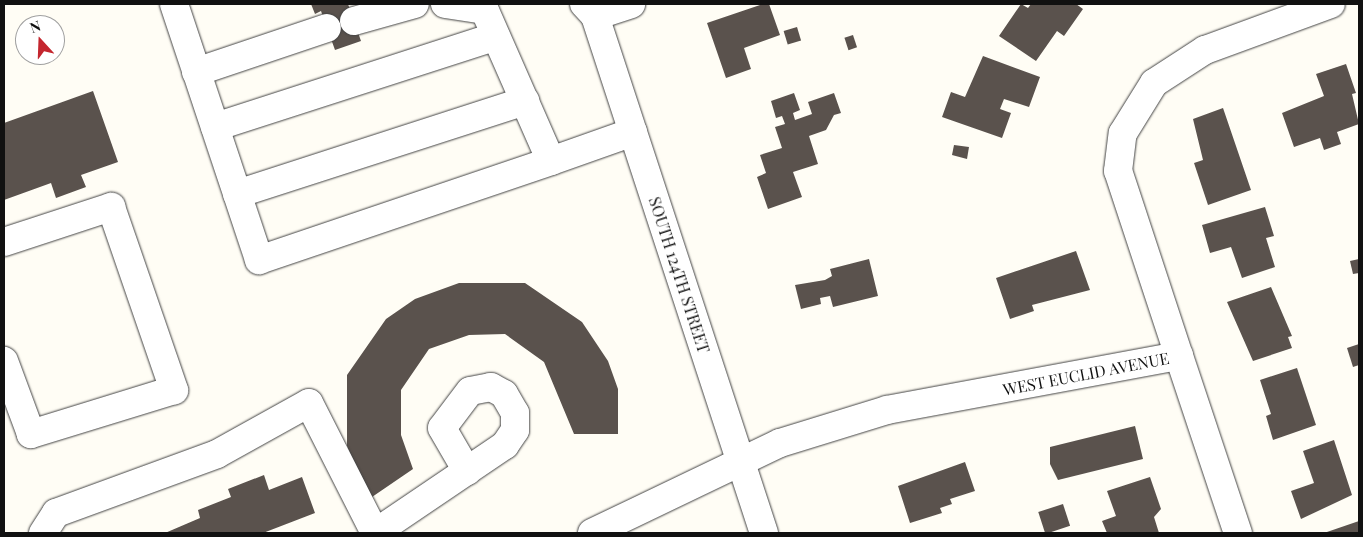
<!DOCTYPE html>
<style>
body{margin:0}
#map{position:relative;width:1363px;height:537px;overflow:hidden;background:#fffdf5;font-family:"Playfair Display",serif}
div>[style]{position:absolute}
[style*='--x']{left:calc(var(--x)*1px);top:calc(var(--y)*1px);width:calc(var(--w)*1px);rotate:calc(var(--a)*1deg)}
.building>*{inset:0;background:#5a524d;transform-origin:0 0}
.roads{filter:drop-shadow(0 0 1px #444) drop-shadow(0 0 1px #444)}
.minor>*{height:28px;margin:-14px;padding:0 14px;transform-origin:14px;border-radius:14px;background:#fff}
span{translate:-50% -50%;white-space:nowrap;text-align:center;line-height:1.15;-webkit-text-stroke:5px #fff;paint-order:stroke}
.street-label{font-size:16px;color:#111}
.frame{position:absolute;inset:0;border:5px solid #111;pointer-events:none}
.north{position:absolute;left:15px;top:15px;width:50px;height:50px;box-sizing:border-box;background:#fff;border:1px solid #a0a0a0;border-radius:50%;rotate:340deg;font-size:14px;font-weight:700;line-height:20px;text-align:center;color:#111}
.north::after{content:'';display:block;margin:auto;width:18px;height:22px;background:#c4262e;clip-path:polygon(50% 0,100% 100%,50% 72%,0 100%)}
</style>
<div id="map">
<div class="building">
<i style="clip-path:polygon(311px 4px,348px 4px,361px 41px,335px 50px,321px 11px,315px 14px)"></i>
<i style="clip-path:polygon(763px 4px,769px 4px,780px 35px,744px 48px,751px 69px,726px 78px,707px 23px)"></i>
<i style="clip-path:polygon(1021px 4px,1028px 8px,1031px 4px,1076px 4px,1083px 9px,1064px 36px,1057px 31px,1036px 61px,999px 36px)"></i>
<i style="left:797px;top:27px;width:14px;height:14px;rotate:73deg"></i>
<i style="left:853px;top:35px;width:13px;height:9px;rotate:72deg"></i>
<i style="clip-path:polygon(983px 56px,1040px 77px,1029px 107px,1004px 99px,1000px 109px,1011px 113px,1002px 138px,942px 117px,951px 92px,965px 97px)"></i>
<i style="clip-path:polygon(1346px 64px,1356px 93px,1352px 94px,1359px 124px,1337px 132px,1341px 144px,1324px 150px,1320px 138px,1294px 147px,1282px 113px,1324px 96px,1316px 74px)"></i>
<i style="clip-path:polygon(93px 91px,118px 162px,81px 175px,86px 187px,56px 198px,51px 183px,4px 200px,4px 123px)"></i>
<i style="clip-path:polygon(794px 93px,800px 110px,793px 113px,795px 120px,812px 114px,808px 102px,834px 93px,841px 113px,834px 115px,826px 130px,809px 136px,818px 164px,793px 172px,802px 197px,768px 209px,757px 177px,766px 173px,760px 155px,782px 148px,775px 127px,785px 124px,782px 116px,776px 118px,771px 101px)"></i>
<i style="clip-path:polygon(1223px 108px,1251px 190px,1208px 205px,1194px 163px,1203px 160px,1193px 119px)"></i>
<i style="clip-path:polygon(954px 145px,969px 147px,967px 159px,952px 155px)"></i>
<i style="clip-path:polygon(1265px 207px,1274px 236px,1266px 238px,1275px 267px,1242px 278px,1231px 247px,1210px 253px,1202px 225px)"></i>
<i style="clip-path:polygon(1076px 251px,1090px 290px,1032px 305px,1034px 311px,1010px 319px,996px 278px)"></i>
<i style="clip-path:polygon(869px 259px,878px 296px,833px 307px,830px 296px,820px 298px,821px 304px,801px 309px,795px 285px,825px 280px,832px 276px,830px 269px)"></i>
<i style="clip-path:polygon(1359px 259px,1359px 273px,1353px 274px,1350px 261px)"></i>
<i style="clip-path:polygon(459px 283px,525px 283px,582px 322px,608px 361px,618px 389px,618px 434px,574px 434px,544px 362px,505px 334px,469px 335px,429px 349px,401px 390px,401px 435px,413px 469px,372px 497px,359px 478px,347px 446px,347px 375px,386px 319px,415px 299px)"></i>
<i style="clip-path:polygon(1271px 287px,1292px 336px,1288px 337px,1292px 348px,1253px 361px,1227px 302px)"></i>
<i style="clip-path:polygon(1359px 344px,1359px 365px,1353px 367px,1347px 348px)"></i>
<i style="clip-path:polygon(1297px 368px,1316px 425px,1273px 440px,1266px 416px,1271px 414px,1260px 380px)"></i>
<i style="clip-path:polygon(1135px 426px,1143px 459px,1058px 480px,1050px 464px,1050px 447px)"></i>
<i style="clip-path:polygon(1334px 440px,1352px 495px,1301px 519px,1291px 491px,1314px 483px,1303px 451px)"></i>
<i style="clip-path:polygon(965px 462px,975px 491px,950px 499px,952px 504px,940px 508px,942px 513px,910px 523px,898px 486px)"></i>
<i style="clip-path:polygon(264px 475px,269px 490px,302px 477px,315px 513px,263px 533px,165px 533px,200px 518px,198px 510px,231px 497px,228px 489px)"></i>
<i style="clip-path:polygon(1150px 477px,1161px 509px,1154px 517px,1159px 533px,1107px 533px,1102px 521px,1116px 516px,1107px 491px)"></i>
<i style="left:1063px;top:504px;width:23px;height:26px;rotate:72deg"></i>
<i style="clip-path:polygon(1359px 521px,1359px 533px,1324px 533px)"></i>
</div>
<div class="roads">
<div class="minor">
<i style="--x:174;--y:4;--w:270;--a:71.6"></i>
<i style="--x:259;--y:260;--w:308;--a:-18.7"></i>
<i style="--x:445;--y:4;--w:40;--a:8.5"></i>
<i style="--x:482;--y:4;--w:171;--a:66.3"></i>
<i style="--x:551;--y:161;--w:87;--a:-19.5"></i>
<i style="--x:584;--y:4;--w:16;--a:47"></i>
<i style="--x:595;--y:16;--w:544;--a:71.9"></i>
<i style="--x:595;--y:16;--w:38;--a:-18"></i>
<i style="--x:354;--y:21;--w:63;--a:-15.6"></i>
<i style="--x:196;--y:72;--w:138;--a:-18.6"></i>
<i style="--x:215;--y:127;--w:295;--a:-17.9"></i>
<i style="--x:237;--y:194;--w:303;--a:-17.9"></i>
<i style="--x:4;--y:242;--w:113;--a:-18.1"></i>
<i style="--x:111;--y:207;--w:194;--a:71"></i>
<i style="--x:174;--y:390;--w:150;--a:162.9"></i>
<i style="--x:31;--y:434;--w:78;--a:-110.3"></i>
<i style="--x:1179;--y:356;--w:187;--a:71.6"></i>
<i style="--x:43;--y:533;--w:24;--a:-57"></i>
<i style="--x:56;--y:513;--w:171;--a:-20.1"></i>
<i style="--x:217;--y:454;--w:105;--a:-29"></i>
<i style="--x:309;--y:403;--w:146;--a:63.1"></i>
<i style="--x:375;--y:533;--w:157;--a:-34.1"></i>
<i style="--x:505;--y:445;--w:18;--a:-56"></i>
<i style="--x:515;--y:430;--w:17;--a:-90"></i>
<i style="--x:515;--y:413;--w:22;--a:-120"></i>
<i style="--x:504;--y:394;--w:15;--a:-152"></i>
<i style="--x:491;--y:387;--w:21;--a:169"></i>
<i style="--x:470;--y:391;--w:46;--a:127.1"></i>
<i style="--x:442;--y:428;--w:50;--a:59.8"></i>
<i style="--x:592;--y:533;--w:208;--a:-25.6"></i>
<i style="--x:780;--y:443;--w:112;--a:-17.1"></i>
<i style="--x:887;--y:410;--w:297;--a:-10.5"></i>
<i style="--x:1179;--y:356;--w:195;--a:-108.2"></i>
<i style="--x:1118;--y:171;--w:38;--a:-83"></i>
<i style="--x:1123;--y:133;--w:59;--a:-58.2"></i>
<i style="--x:1154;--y:83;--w:61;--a:-32.9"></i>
<i style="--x:1205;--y:50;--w:134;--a:-20.1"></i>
</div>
</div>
<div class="street-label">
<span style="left:679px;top:275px;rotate:72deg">SOUTH 124TH STREET</span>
<span style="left:1086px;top:374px;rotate:-11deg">WEST EUCLID AVENUE</span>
</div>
<div class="frame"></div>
<div class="north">N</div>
</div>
